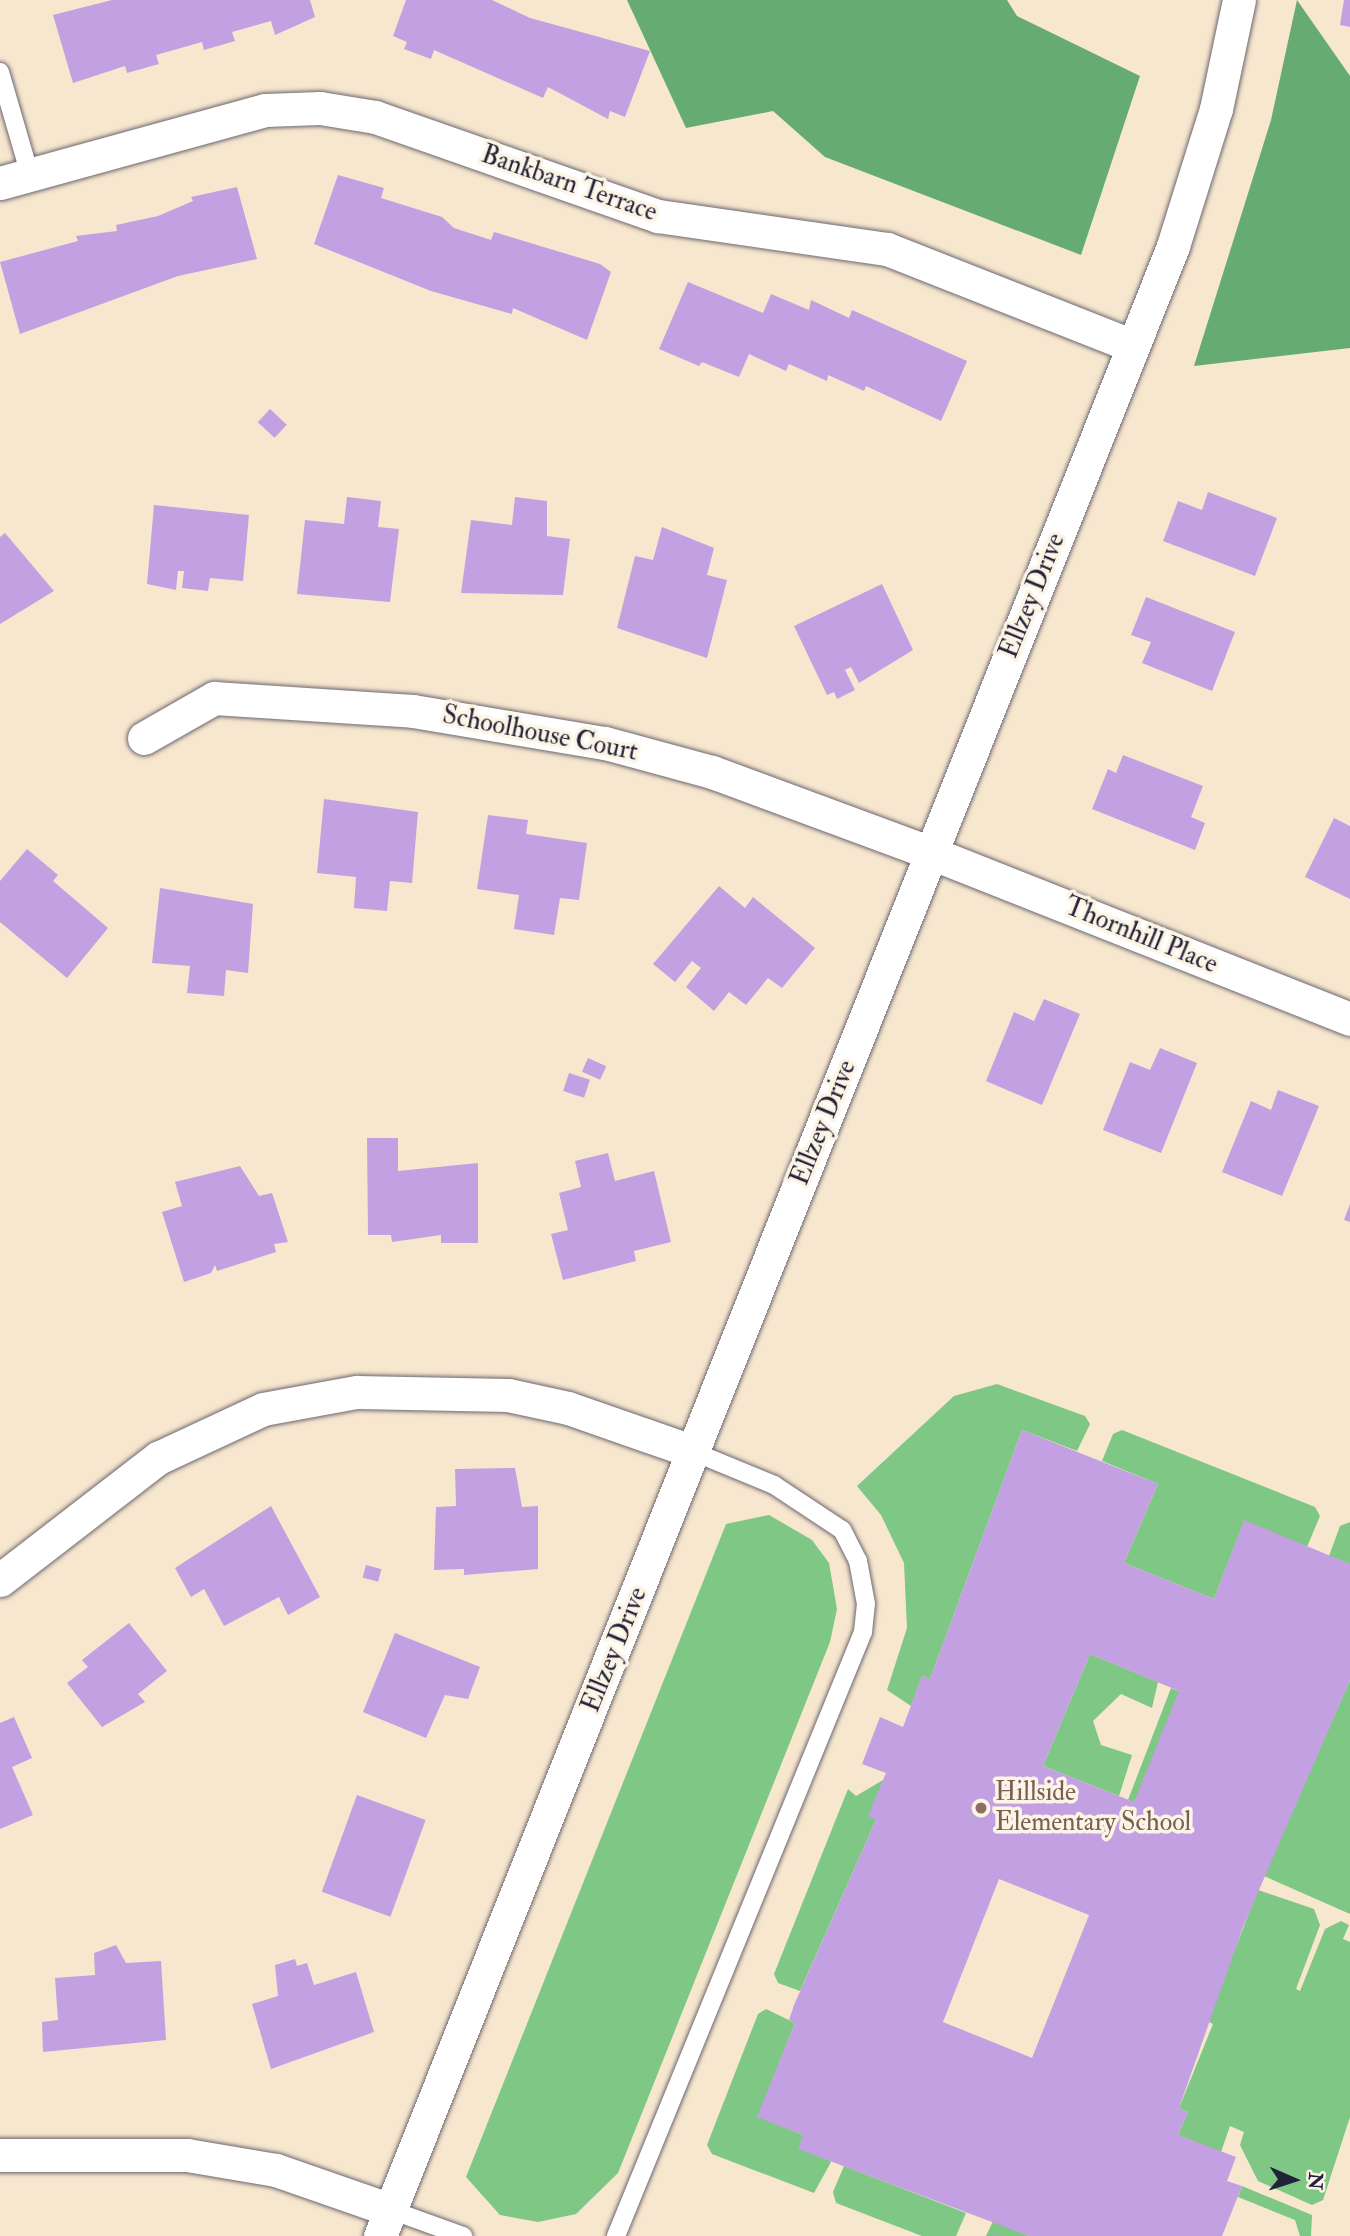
<!DOCTYPE html>
<style>
body{margin:0}
#map{position:relative;width:1350px;height:2236px;overflow:hidden;background:#f7e7cf;font-family:"IM FELL Double Pica",serif}
div>[style]{position:absolute}
[style*='--x']{left:calc(var(--x)*1px);top:calc(var(--y)*1px);width:calc(var(--w)*1px);rotate:calc(var(--a)*1deg)}
.green>*{inset:0;background:#7ec784;transform-origin:0 0}
.forest>*{inset:0;background:#66ac72}
.building>*{inset:0;background:#c3a0e1;transform-origin:0 0}
.roads{filter:drop-shadow(0 0 2px #6d676f) drop-shadow(0 0 2px #6d676f)}
.lane>*{height:18px;margin:-9px;padding:0 9px;transform-origin:9px;border-radius:9px;background:#fff}
.street>*{height:33px;margin:-16.5px;padding:0 16.5px;transform-origin:16.5px;border-radius:16.5px;background:#fff}
.dots>*{width:19px;height:19px;translate:-50% -50%;box-sizing:border-box;border:4px solid #fcf5e5;border-radius:50%}
span{translate:-50% -50%;white-space:nowrap;text-align:center;line-height:1.15;-webkit-text-stroke:7px #fcf5e5;paint-order:stroke}
.street-label{font-size:26px;color:#22223b}
.education-label{font-size:26px;color:#785e54}
.left{translate:0 -50%;text-align:left}
.north{position:absolute;left:1259px;top:2145px;width:70px;height:70px;-webkit-text-stroke:5px #fcf5e5;paint-order:stroke;rotate:93deg;font-size:19px;font-weight:700;line-height:28px;text-align:center;color:#22223b}
.north::after{content:'';display:block;margin:auto;width:24px;height:32px;background:#22223b;clip-path:polygon(50% 0,100% 100%,50% 72%,0 100%)}
</style>
<div id="map">
<div class="green">
<i style="clip-path:polygon(997px 1384px,1085px 1416px,1090px 1424px,1077px 1451px,1022px 1430px,930px 1679px,922px 1676px,911px 1706px,887px 1690px,907px 1628px,904px 1563px,881px 1515px,857px 1486px,954px 1396px)"></i>
<i style="clip-path:polygon(1122px 1430px,1315px 1507px,1320px 1516px,1307px 1547px,1244px 1521px,1214px 1599px,1124px 1563px,1158px 1484px,1102px 1461px,1113px 1434px)"></i>
<i style="clip-path:polygon(769px 1515px,812px 1540px,829px 1563px,837px 1609px,830px 1642px,618px 2173px,576px 2214px,538px 2222px,500px 2215px,466px 2177px,726px 1524px)"></i>
<i style="clip-path:polygon(1350px 1522px,1350px 1564px,1329px 1556px,1340px 1526px)"></i>
<i style="clip-path:polygon(1090px 1654px,1158px 1682px,1152px 1708px,1121px 1694px,1093px 1721px,1101px 1745px,1132px 1755px,1119px 1796px,1043px 1766px)"></i>
<i style="clip-path:polygon(1350px 1680px,1350px 1914px,1264px 1876px)"></i>
<i style="left:1171px;top:1688px;width:9px;height:120px;rotate:21deg"></i>
<i style="clip-path:polygon(883px 1780px,876px 1820px,800px 1991px,778px 1983px,774px 1974px,848px 1789px,856px 1796px)"></i>
<i style="clip-path:polygon(1258px 1890px,1314px 1909px,1320px 1925px,1296px 1989px,1300px 1991px,1325px 1929px,1341px 1921px,1349px 1925px,1343px 1939px,1350px 1942px,1350px 2117px,1323px 2200px,1312px 2205px,1258px 2181px,1240px 2145px,1244px 2132px,1230px 2126px,1221px 2152px,1178px 2135px,1188px 2112px,1179px 2108px,1213px 2024px,1207px 2021px)"></i>
<i style="clip-path:polygon(766px 2009px,795px 2023px,758px 2116px,803px 2135px,831px 2162px,814px 2193px,712px 2154px,707px 2145px,758px 2014px)"></i>
<i style="clip-path:polygon(844px 2166px,966px 2213px,956px 2236px,922px 2236px,836px 2203px,833px 2192px)"></i>
<i style="clip-path:polygon(1242px 2186px,1312px 2215px,1311px 2236px,1300px 2236px,1295px 2220px,1238px 2197px)"></i>
<i style="clip-path:polygon(993px 2221px,1029px 2236px,986px 2236px)"></i>
</div>
<div class="forest">
<i style="clip-path:polygon(627px 0,1007px 0,1017px 16px,1140px 76px,1081px 255px,825px 157px,773px 111px,686px 128px)"></i>
<i style="clip-path:polygon(1297px 0,1350px 76px,1350px 348px,1194px 366px,1271px 120px)"></i>
</div>
<div class="building">
<i style="clip-path:polygon(112px 0,310px 0,315px 17px,275px 35px,271px 21px,232px 32px,235px 41px,204px 50px,202px 42px,156px 55px,159px 64px,127px 73px,125px 66px,73px 83px,53px 15px)"></i>
<i style="clip-path:polygon(406px 0,492px 0,530px 18px,650px 51px,625px 117px,610px 111px,608px 119px,548px 87px,543px 98px,434px 50px,431px 59px,404px 49px,407px 42px,393px 36px)"></i>
<i style="clip-path:polygon(1344px 0,1350px 0,1350px 27px,1340px 25px)"></i>
<i style="clip-path:polygon(338px 175px,384px 188px,381px 198px,442px 217px,454px 228px,491px 240px,494px 232px,600px 264px,611px 272px,587px 340px,513px 308px,512px 314px,431px 291px,314px 244px)"></i>
<i style="clip-path:polygon(237px 187px,257px 259px,178px 276px,20px 334px,0 262px,78px 241px,76px 236px,117px 231px,116px 225px,158px 216px,193px 201px,191px 197px)"></i>
<i style="clip-path:polygon(688px 282px,763px 313px,771px 294px,809px 310px,811px 300px,849px 318px,852px 310px,967px 361px,941px 421px,866px 386px,864px 391px,828px 375px,827px 381px,789px 364px,786px 371px,749px 354px,739px 377px,702px 362px,699px 366px,659px 349px)"></i>
<i style="left:270px;top:409px;width:23px;height:18px;rotate:43deg"></i>
<i style="clip-path:polygon(1208px 492px,1277px 518px,1255px 576px,1163px 541px,1178px 501px,1202px 510px)"></i>
<i style="clip-path:polygon(347px 497px,381px 501px,378px 527px,399px 529px,390px 602px,297px 594px,305px 520px,344px 524px)"></i>
<i style="clip-path:polygon(515px 497px,547px 501px,547px 536px,570px 539px,563px 595px,461px 593px,471px 520px,512px 525px)"></i>
<i style="clip-path:polygon(154px 505px,249px 515px,243px 581px,210px 578px,208px 591px,182px 588px,184px 571px,178px 571px,176px 590px,147px 584px)"></i>
<i style="clip-path:polygon(662px 527px,714px 548px,707px 575px,727px 580px,707px 658px,617px 628px,635px 556px,653px 560px)"></i>
<i style="clip-path:polygon(5px 533px,54px 591px,0 624px,0 537px)"></i>
<i style="clip-path:polygon(882px 584px,913px 650px,859px 683px,851px 667px,845px 670px,855px 690px,837px 699px,834px 692px,827px 695px,794px 626px)"></i>
<i style="clip-path:polygon(1146px 597px,1235px 632px,1212px 691px,1142px 663px,1151px 642px,1131px 635px)"></i>
<i style="clip-path:polygon(1123px 755px,1203px 786px,1191px 817px,1205px 823px,1195px 850px,1092px 809px,1108px 769px,1116px 773px)"></i>
<i style="clip-path:polygon(324px 799px,418px 812px,412px 883px,390px 881px,387px 911px,354px 908px,356px 877px,317px 873px)"></i>
<i style="clip-path:polygon(488px 815px,528px 820px,526px 834px,587px 843px,579px 900px,560px 898px,554px 935px,514px 929px,519px 895px,477px 889px)"></i>
<i style="clip-path:polygon(1334px 818px,1350px 826px,1350px 899px,1305px 877px)"></i>
<i style="clip-path:polygon(27px 849px,58px 875px,53px 881px,108px 928px,67px 978px,0 922px,0 881px)"></i>
<i style="clip-path:polygon(719px 886px,745px 908px,753px 897px,815px 948px,782px 988px,768px 978px,746px 1005px,729px 992px,714px 1011px,686px 987px,701px 968px,692px 961px,675px 982px,653px 964px)"></i>
<i style="clip-path:polygon(160px 888px,253px 904px,248px 973px,226px 970px,224px 996px,187px 993px,190px 966px,152px 963px)"></i>
<i style="clip-path:polygon(1044px 999px,1080px 1014px,1042px 1105px,986px 1081px,1014px 1012px,1034px 1021px)"></i>
<i style="clip-path:polygon(1160px 1048px,1197px 1063px,1161px 1153px,1103px 1130px,1130px 1062px,1150px 1070px)"></i>
<i style="left:588px;top:1058px;width:20px;height:15px;rotate:24deg"></i>
<i style="left:569px;top:1073px;width:22px;height:19px;rotate:18deg"></i>
<i style="clip-path:polygon(1278px 1090px,1319px 1106px,1282px 1196px,1222px 1172px,1251px 1101px,1271px 1110px)"></i>
<i style="clip-path:polygon(367px 1138px,398px 1138px,398px 1171px,478px 1163px,478px 1243px,441px 1243px,441px 1235px,392px 1242px,391px 1235px,368px 1235px)"></i>
<i style="clip-path:polygon(608px 1153px,615px 1181px,654px 1171px,671px 1242px,634px 1251px,636px 1261px,563px 1280px,551px 1234px,568px 1230px,559px 1193px,581px 1187px,575px 1161px)"></i>
<i style="clip-path:polygon(240px 1166px,259px 1196px,272px 1193px,288px 1242px,274px 1244px,276px 1252px,217px 1271px,215px 1265px,211px 1273px,184px 1282px,162px 1212px,182px 1206px,175px 1182px)"></i>
<i style="clip-path:polygon(1350px 1204px,1350px 1222px,1344px 1220px)"></i>
<i style="clip-path:polygon(evenodd,1022px 1430px,1158px 1484px,1124px 1563px,1214px 1599px,1244px 1520px,1350px 1564px,1350px 1680px,1243px 1927px,1179px 2108px,1188px 2112px,1178px 2135px,1236px 2157px,1227px 2181px,1242px 2186px,1222px 2236px,1029px 2236px,798px 2149px,803px 2135px,757px 2117px,795px 2023px,789px 2020px,794px 2005px,876px 1820px,868px 1816px,886px 1773px,862px 1764px,880px 1717px,903px 1727px,922px 1676px,930px 1679px,1022px 1430px,1090px 1654px,1179px 1691px,1134px 1802px,1043px 1766px,1090px 1654px,1022px 1430px,999px 1879px,1089px 1915px,1032px 2058px,943px 2022px,999px 1879px)"></i>
<i style="clip-path:polygon(515px 1468px,522px 1507px,538px 1506px,538px 1569px,464px 1575px,464px 1569px,434px 1570px,436px 1507px,456px 1506px,455px 1469px)"></i>
<i style="clip-path:polygon(271px 1506px,320px 1597px,288px 1615px,279px 1597px,224px 1626px,204px 1589px,191px 1597px,175px 1568px)"></i>
<i style="left:366px;top:1565px;width:16px;height:13px;rotate:15deg"></i>
<i style="clip-path:polygon(129px 1623px,167px 1671px,138px 1694px,145px 1702px,102px 1727px,67px 1683px,88px 1667px,82px 1660px)"></i>
<i style="clip-path:polygon(395px 1633px,480px 1667px,468px 1699px,445px 1695px,426px 1738px,363px 1712px)"></i>
<i style="clip-path:polygon(14px 1717px,32px 1758px,12px 1767px,33px 1815px,0 1829px,0 1723px)"></i>
<i style="left:357px;top:1795px;width:73px;height:103px;rotate:20deg"></i>
<i style="clip-path:polygon(116px 1945px,126px 1963px,161px 1961px,166px 2040px,43px 2052px,42px 2022px,58px 2020px,55px 1978px,95px 1975px,94px 1953px)"></i>
<i style="clip-path:polygon(295px 1959px,297px 1966px,307px 1963px,314px 1985px,356px 1972px,374px 2032px,271px 2069px,252px 2004px,278px 1996px,275px 1965px)"></i>
</div>
<div class="roads">
<div class="lane">
<i style="--x:0;--y:72;--w:107;--a:73.8"></i>
<i style="--x:391;--y:2210;--w:77;--a:19.9"></i>
<i style="--x:616;--y:2236;--w:653;--a:-67.76"></i>
<i style="--x:863;--y:1632;--w:28;--a:-84"></i>
<i style="--x:866;--y:1604;--w:44;--a:-100.5"></i>
<i style="--x:858;--y:1561;--w:35;--a:-117"></i>
<i style="--x:842;--y:1530;--w:82;--a:-146.5"></i>
<i style="--x:774;--y:1485;--w:87;--a:-157.6"></i>
</div>
<div class="street">
<i style="--x:0;--y:183;--w:275;--a:-15.4"></i>
<i style="--x:265;--y:110;--w:55;--a:-2.1"></i>
<i style="--x:320;--y:108;--w:56;--a:9.3"></i>
<i style="--x:375;--y:117;--w:300;--a:19.3"></i>
<i style="--x:658;--y:216;--w:231;--a:8.2"></i>
<i style="--x:887;--y:249;--w:264;--a:21.5"></i>
<i style="--x:144;--y:738;--w:81;--a:-29.7"></i>
<i style="--x:214;--y:698;--w:199;--a:3.7"></i>
<i style="--x:413;--y:711;--w:195;--a:9.5"></i>
<i style="--x:605;--y:743;--w:111;--a:15.2"></i>
<i style="--x:712;--y:772;--w:233;--a:20.3"></i>
<i style="--x:931;--y:853;--w:451;--a:21.6"></i>
<i style="--x:0;--y:1580;--w:200;--a:-37.7"></i>
<i style="--x:158;--y:1458;--w:116;--a:-25"></i>
<i style="--x:263;--y:1409;--w:96;--a:-10.3"></i>
<i style="--x:357;--y:1392;--w:151;--a:1.1"></i>
<i style="--x:508;--y:1395;--w:61;--a:12.2"></i>
<i style="--x:568;--y:1408;--w:133;--a:19.2"></i>
<i style="--x:0;--y:2155;--w:187;--a:0"></i>
<i style="--x:187;--y:2155;--w:90;--a:9.6"></i>
<i style="--x:276;--y:2170;--w:122;--a:19.2"></i>
<i style="--x:380;--y:2236;--w:2142;--a:-68.27"></i>
<i style="--x:1173;--y:246;--w:144;--a:-72.6"></i>
<i style="--x:1216;--y:109;--w:111;--a:-78.1"></i>
</div>
</div>
<div class="dots">
<i style="left:981px;top:1808px;background:#8d6e63"></i>
</div>
<div class="street-label">
<span style="left:569px;top:184px;rotate:19deg">Bankbarn Terrace</span>
<span style="left:1033px;top:596px;rotate:-68deg">Ellzey Drive</span>
<span style="left:540px;top:734px;rotate:11deg">Schoolhouse Court</span>
<span style="left:1141px;top:936px;rotate:22deg">Thornhill Place</span>
<span style="left:824px;top:1123px;rotate:-68deg">Ellzey Drive</span>
<span style="left:615px;top:1650px;rotate:-68deg">Ellzey Drive</span>
</div>
<div class="education-label">
<span class="left" style="left:995px;top:1808px">Hillside<br>Elementary School</span>
</div>
<div class="north">N</div>
</div>
